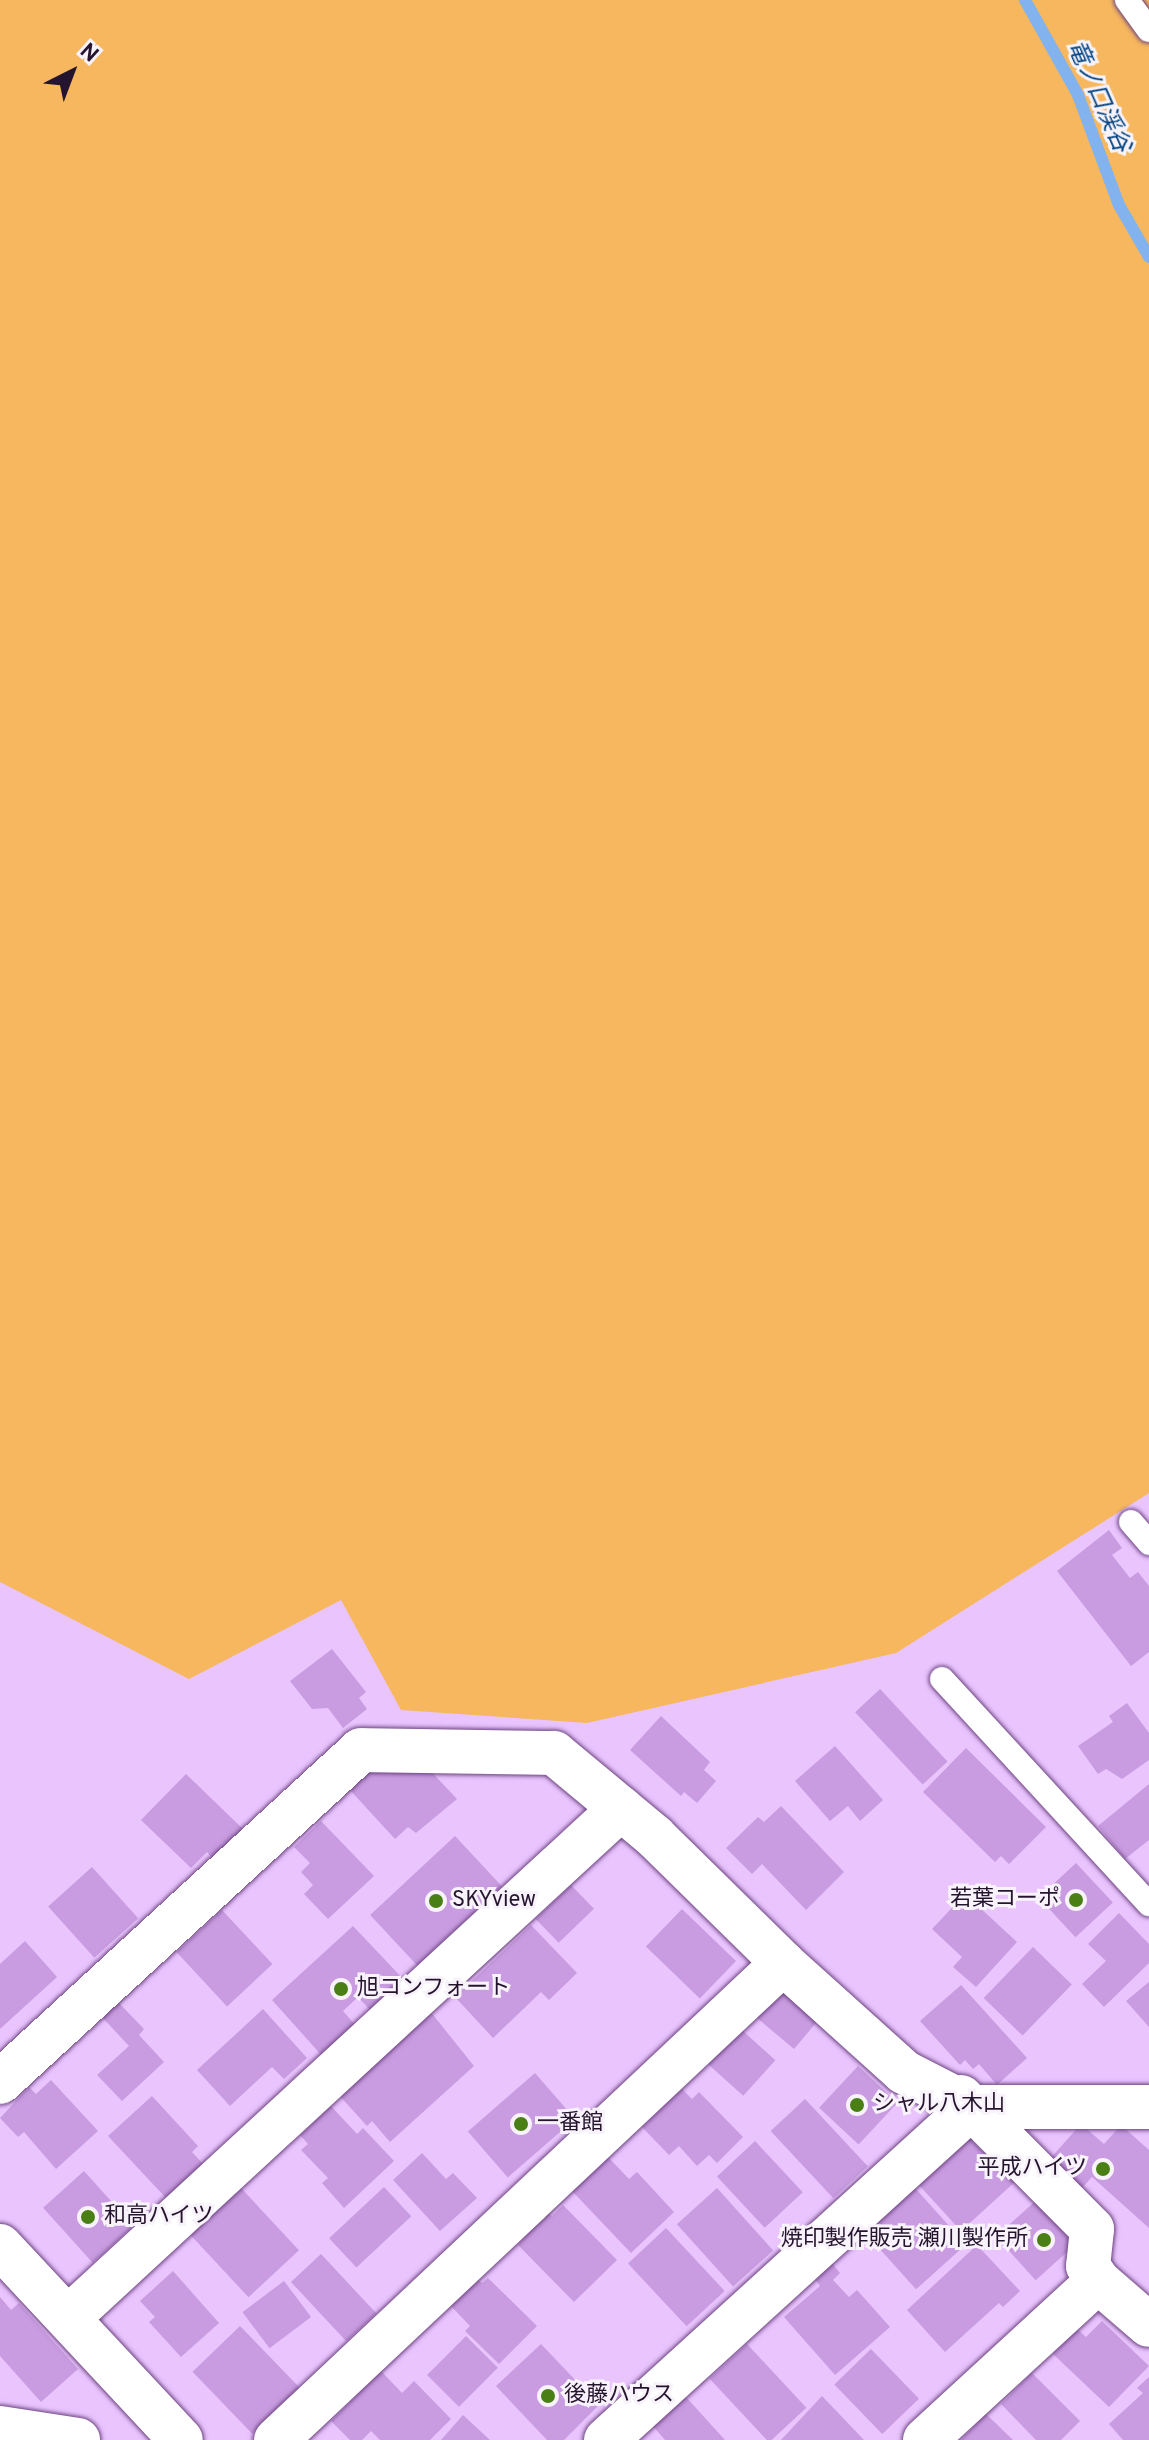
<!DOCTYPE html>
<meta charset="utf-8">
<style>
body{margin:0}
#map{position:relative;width:1149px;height:2440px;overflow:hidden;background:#e9c4fd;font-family:Overpass,"Noto Sans JP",sans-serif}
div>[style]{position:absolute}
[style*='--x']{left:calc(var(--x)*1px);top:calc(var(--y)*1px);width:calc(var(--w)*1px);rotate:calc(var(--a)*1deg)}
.green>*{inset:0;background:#f6b75e}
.stream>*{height:12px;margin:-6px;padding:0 6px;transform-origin:6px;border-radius:6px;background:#82b3ee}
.building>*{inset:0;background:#c99ce1;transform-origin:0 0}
.roads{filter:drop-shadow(0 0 2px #6c4380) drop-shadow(0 0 2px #6c4380)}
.service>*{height:24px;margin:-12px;padding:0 12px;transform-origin:12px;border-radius:12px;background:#fff}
.minor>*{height:44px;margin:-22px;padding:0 22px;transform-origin:22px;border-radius:22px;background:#fff}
.dots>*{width:22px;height:22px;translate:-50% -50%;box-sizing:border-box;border:4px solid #f8f3fb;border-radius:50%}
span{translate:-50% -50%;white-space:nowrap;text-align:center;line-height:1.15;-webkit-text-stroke:6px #f8f3fb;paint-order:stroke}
.poi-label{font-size:22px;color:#25142d}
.right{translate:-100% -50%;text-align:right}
.left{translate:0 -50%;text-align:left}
.water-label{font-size:24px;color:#024381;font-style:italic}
.north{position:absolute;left:32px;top:32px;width:80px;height:80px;-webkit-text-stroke:6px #f8f3fb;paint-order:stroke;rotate:42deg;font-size:22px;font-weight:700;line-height:32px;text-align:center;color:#25142d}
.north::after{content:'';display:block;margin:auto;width:28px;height:36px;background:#25142d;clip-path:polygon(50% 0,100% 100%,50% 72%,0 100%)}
</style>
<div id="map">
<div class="green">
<i style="clip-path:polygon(0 0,1149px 0,1149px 1493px,896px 1653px,587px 1723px,401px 1710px,341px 1600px,189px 1679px,0 1582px)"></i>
</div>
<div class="stream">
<i style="--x:1025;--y:0;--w:109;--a:60.8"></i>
<i style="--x:1078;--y:95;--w:117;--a:69.6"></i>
<i style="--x:1119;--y:205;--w:60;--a:60"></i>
</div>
<div class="building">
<i style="clip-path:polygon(1109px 1530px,1122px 1548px,1112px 1555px,1130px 1578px,1138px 1572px,1149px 1586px,1149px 1652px,1131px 1666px,1057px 1571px)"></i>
<i style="clip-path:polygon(332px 1649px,366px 1692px,359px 1698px,367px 1709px,343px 1728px,328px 1708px,312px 1709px,290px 1681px)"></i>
<i style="left:880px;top:1689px;width:99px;height:34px;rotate:47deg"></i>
<i style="clip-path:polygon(1127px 1703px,1149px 1733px,1149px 1760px,1122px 1779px,1106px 1769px,1098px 1774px,1078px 1746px,1113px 1722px,1109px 1716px)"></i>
<i style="clip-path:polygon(661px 1716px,710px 1762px,704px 1770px,716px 1781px,697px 1803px,684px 1792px,681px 1796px,630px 1750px)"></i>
<i style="clip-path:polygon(835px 1746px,883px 1800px,860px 1821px,848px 1806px,830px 1821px,795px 1781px)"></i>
<i style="clip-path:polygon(966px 1748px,1046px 1827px,1009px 1864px,1001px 1856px,995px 1862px,923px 1792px)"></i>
<i style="clip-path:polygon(375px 1764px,424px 1764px,457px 1799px,416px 1833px,408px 1827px,395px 1839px,349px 1789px)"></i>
<i style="clip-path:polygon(186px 1774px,243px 1829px,213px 1859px,207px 1852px,191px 1868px,141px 1820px)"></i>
<i style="clip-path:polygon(1149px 1784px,1149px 1840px,1125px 1859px,1098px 1826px)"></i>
<i style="clip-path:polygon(781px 1806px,844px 1872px,806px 1910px,762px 1864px,752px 1874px,726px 1848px,758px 1817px,764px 1822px)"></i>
<i style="clip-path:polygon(321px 1821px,374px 1876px,328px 1919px,304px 1894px,313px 1885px,301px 1872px,310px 1863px,294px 1847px)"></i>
<i style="left:455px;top:1836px;width:69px;height:116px;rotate:47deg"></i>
<i style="left:1076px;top:1863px;width:54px;height:51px;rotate:47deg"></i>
<i style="left:92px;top:1867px;width:69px;height:59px;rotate:48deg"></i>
<i style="left:571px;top:1885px;width:33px;height:49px;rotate:46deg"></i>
<i style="clip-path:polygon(965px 1894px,1017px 1942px,976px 1987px,953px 1967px,962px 1957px,932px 1929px)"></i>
<i style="left:682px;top:1909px;width:75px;height:52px;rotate:44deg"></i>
<i style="left:222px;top:1910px;width:74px;height:62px;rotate:47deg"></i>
<i style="clip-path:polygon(1119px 1913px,1149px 1944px,1149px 1963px,1104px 2007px,1082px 1984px,1106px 1961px,1088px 1944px)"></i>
<i style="clip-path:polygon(531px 1925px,577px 1973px,549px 2000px,541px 1992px,493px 2038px,455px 1997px)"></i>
<i style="clip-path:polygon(353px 1926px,406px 1982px,373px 2013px,358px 1997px,343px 2011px,357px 2027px,324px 2058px,272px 2000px)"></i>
<i style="clip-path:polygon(25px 1941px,57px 1977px,0 2029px,0 1964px)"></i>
<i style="left:1033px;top:1947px;width:54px;height:71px;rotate:44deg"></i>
<i style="left:777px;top:1976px;width:60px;height:45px;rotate:40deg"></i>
<i style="clip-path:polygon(1149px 1982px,1149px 2027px,1126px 2001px)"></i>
<i style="clip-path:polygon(961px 1985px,1027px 2058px,997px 2085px,979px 2064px,973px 2069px,965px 2060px,960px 2065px,920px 2021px)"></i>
<i style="clip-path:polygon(117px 2001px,144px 2029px,139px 2035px,164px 2062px,122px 2101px,97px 2075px,129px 2046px,101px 2016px)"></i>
<i style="clip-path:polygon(263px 2009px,307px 2058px,284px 2079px,272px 2067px,230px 2106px,197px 2070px)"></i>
<i style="clip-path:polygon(430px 2011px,474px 2066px,390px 2142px,372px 2121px,367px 2126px,338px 2094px)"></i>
<i style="left:733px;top:2022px;width:57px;height:48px;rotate:42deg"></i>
<i style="left:858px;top:2066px;width:54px;height:57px;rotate:43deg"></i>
<i style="left:535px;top:2073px;width:61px;height:89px;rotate:49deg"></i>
<i style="clip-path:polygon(51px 2080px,98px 2131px,56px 2169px,24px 2132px,18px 2137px,0 2118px,29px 2087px,36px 2094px)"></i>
<i style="clip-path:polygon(682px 2089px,692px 2099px,699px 2092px,743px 2137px,717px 2163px,709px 2155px,697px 2166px,679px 2146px,669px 2155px,642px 2127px)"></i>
<i style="clip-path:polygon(152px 2096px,198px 2146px,192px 2152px,203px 2164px,166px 2198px,108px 2136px)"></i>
<i style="left:805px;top:2099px;width:92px;height:47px;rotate:47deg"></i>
<i style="clip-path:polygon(331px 2106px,357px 2134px,363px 2128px,394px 2161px,344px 2208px,322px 2183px,328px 2178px,301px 2150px,308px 2144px,300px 2135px)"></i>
<i style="clip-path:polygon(1081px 2124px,1104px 2144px,1121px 2125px,1149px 2150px,1149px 2228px,1092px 2177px,1080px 2190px,1048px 2161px)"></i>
<i style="clip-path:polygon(970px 2139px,983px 2152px,989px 2148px,1017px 2180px,961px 2231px,919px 2185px)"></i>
<i style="left:755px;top:2141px;width:70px;height:52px;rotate:47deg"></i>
<i style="clip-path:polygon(422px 2153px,446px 2179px,453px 2173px,477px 2198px,440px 2231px,393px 2180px)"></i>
<i style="clip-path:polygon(608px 2157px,629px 2179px,637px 2172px,674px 2212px,631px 2253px,572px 2191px)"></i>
<i style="left:84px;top:2171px;width:74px;height:55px;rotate:48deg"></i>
<i style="left:384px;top:2187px;width:40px;height:75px;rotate:47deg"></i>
<i style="left:241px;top:2188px;width:85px;height:69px;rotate:47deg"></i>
<i style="left:717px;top:2188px;width:84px;height:54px;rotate:48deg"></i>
<i style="left:915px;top:2188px;width:76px;height:67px;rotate:48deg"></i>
<i style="left:1040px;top:2197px;width:59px;height:59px;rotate:48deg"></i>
<i style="clip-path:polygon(563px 2205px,617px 2260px,574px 2302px,518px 2245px,547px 2211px,552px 2216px)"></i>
<i style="left:666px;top:2228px;width:86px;height:52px;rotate:47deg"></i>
<i style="clip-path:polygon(977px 2245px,1020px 2291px,1003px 2307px,999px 2303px,945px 2352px,907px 2310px)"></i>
<i style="left:321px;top:2254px;width:81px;height:41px;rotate:47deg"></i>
<i style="clip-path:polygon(832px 2263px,840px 2273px,833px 2280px,849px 2297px,857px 2290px,890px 2327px,835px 2375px,784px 2317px,820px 2286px,814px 2278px)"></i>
<i style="clip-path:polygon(173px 2271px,219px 2323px,181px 2357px,149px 2322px,155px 2317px,140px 2301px)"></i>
<i style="clip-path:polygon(488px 2278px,537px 2326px,499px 2364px,465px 2331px,470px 2326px,451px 2306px,477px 2279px,482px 2283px)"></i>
<i style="left:284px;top:2281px;width:45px;height:52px;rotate:53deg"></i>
<i style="clip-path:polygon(0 2297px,11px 2310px,19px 2303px,78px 2369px,41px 2402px,0 2356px)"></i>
<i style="clip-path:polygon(1102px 2321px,1149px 2366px,1109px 2407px,1053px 2354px,1077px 2329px,1086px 2337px)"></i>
<i style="left:240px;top:2326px;width:86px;height:66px;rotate:46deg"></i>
<i style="left:466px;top:2336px;width:45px;height:55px;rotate:45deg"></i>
<i style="clip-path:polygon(541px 2344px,599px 2405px,564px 2440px,547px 2440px,496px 2386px)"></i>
<i style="left:747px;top:2344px;width:87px;height:51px;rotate:47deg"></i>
<i style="left:871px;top:2349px;width:69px;height:51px;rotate:46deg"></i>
<i style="clip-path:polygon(381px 2371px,402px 2393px,414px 2381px,451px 2419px,430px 2440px,380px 2440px,371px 2431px,362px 2440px,350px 2440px,331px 2421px)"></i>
<i style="clip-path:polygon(1032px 2373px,1080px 2421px,1061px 2440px,1036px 2440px,1001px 2404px)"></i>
<i style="clip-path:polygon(1149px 2377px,1149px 2440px,1123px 2440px,1109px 2424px,1143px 2393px,1137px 2388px)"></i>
<i style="clip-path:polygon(822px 2396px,864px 2440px,781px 2440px)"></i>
<i style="clip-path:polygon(686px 2397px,725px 2440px,665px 2440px,653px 2426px)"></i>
<i style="clip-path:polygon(986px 2414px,1013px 2440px,961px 2440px)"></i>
<i style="clip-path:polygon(463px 2415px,490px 2440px,441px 2440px)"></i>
</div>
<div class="roads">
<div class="service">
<i style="--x:1127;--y:0;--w:37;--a:54"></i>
<i style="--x:1131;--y:1522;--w:28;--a:49"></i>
<i style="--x:942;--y:1679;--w:306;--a:47.4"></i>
</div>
<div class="minor">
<i style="--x:0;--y:2082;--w:490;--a:-42.6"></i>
<i style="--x:361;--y:1750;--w:193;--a:0.9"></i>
<i style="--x:554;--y:1753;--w:131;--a:39.7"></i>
<i style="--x:655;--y:1837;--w:180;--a:44.5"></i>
<i style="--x:783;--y:1963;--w:163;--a:42"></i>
<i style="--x:904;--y:2072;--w:76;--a:27.2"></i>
<i style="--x:961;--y:2097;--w:186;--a:45.2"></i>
<i style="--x:1092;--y:2229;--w:37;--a:96"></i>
<i style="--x:1088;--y:2266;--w:18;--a:56"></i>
<i style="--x:0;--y:2246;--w:265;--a:47"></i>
<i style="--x:68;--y:2318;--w:752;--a:-42.68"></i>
<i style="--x:0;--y:2428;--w:79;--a:8.7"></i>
<i style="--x:276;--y:2440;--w:696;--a:-43.25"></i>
<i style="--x:606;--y:2440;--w:495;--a:-42.3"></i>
<i style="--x:972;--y:2107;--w:177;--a:0"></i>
<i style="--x:925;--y:2440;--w:235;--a:-42.6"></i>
<i style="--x:1098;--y:2281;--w:67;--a:40.8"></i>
</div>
</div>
<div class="dots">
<i style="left:1076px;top:1900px;background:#497f15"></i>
<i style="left:436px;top:1901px;background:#497f15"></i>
<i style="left:341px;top:1989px;background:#497f15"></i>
<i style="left:857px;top:2105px;background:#497f15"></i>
<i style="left:521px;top:2124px;background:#497f15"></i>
<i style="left:1103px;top:2169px;background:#497f15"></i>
<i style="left:88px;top:2217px;background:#497f15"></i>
<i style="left:1044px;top:2240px;background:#497f15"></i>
<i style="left:548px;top:2396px;background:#497f15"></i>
</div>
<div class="poi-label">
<span class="right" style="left:1060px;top:1900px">若葉コーポ</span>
<span class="left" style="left:452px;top:1901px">SKYview</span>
<span class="left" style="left:357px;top:1989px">旭コンフォート</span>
<span class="left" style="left:873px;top:2105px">シャル八木山</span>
<span class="left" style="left:537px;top:2124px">一番館</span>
<span class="right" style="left:1087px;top:2169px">平成ハイツ</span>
<span class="left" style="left:104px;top:2217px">和高ハイツ</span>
<span class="right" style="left:1028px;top:2240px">焼印製作販売 瀬川製作所</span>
<span class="left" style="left:564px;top:2396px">後藤ハウス</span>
</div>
<div class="water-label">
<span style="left:1097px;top:97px;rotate:66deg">竜ノ口渓谷</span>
</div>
<div class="north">N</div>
</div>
